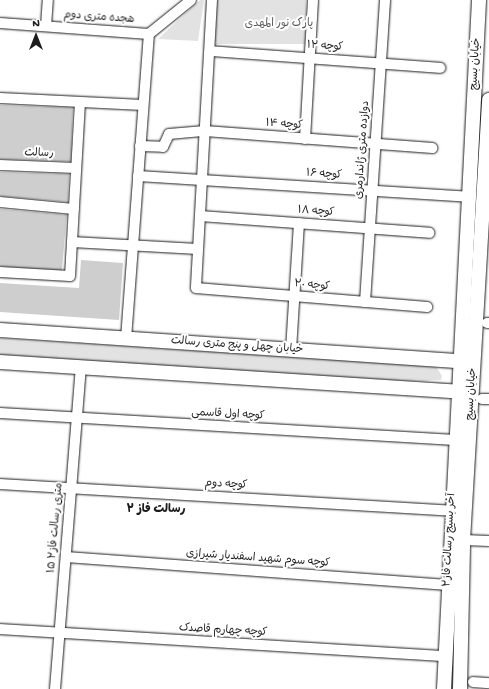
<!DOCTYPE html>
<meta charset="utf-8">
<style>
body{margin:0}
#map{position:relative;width:489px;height:689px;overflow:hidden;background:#fff;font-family:"Gochi Hand","Playpen Sans Arabic",sans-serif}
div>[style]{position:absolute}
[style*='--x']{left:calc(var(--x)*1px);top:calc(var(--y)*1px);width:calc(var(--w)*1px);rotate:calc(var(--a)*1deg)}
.green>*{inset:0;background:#e2e2e2;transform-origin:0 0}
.building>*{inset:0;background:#cecece;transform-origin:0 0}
.roads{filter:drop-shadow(0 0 1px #1c1c1c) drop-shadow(0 0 1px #1c1c1c)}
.minor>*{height:10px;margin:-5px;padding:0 5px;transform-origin:5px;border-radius:5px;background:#fff}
.secondary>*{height:14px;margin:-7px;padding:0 7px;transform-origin:7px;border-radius:7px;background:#fff}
span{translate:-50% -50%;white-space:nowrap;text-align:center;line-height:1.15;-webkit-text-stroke:4px #fff;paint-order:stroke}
.street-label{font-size:11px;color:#1c1c1c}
.park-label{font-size:11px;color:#575757}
.neighbourhood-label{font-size:12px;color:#1c1c1c;font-weight:700}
.north{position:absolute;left:16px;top:16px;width:40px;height:40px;-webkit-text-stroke:3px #fff;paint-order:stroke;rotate:0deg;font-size:11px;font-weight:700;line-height:16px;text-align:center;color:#1c1c1c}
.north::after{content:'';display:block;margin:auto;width:14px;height:18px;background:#1c1c1c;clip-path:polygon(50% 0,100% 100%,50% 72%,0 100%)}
</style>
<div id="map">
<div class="green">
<i style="clip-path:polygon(200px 0,204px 0,198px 41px,158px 39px)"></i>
<i style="left:215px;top:0;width:91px;height:44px"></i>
<i style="clip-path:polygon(0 338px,429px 366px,437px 368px,442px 376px,441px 380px,402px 382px,0 358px)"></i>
</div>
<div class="building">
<i style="left:0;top:105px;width:73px;height:54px;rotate:2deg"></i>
<i style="clip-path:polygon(0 172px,69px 174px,68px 202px,0 196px)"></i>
<i style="left:0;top:209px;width:67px;height:57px;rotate:5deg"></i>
<i style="clip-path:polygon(81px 260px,123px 263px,119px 320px,0 312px,0 283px,79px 288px)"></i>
</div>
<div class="roads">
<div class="minor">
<i style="--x:212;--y:0;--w:288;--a:93.2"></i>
<i style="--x:196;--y:288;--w:232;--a:4.7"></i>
<i style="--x:0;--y:23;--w:149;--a:4.2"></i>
<i style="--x:46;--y:26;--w:26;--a:-86"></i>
<i style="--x:149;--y:34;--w:54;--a:-39"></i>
<i style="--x:210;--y:51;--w:231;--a:4.2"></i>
<i style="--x:0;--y:98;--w:143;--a:2.8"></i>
<i style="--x:305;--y:139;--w:139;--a:-86.7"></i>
<i style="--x:140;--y:146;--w:23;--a:2"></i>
<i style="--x:163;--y:147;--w:14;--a:-65"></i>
<i style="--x:169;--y:134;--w:36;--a:-5"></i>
<i style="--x:205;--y:131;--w:228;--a:4.3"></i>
<i style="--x:0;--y:165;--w:76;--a:2.3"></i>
<i style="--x:138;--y:176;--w:331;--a:3.6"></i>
<i style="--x:0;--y:202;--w:74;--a:5.4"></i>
<i style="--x:200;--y:216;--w:230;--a:4.2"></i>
<i style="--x:72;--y:242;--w:126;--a:3.2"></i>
<i style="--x:0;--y:272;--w:70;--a:3.3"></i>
<i style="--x:70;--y:276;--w:174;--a:-86.7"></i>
<i style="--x:365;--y:302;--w:303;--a:-86.2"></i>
<i style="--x:487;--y:323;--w:2;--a:0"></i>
<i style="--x:126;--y:339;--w:306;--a:-85.7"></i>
<i style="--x:291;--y:350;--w:127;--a:-86.4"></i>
<i style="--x:482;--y:399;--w:7;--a:0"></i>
<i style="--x:0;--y:413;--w:456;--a:3.4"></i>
<i style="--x:0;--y:484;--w:452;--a:3.4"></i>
<i style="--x:463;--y:540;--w:26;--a:2"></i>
<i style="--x:66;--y:557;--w:383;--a:4.2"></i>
<i style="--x:0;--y:629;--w:446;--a:3.5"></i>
<i style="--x:473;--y:682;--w:16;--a:4"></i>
<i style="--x:55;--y:689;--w:321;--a:-85.4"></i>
</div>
<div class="secondary">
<i style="--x:0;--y:330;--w:468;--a:3.9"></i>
<i style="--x:0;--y:362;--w:467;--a:3.7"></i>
<i style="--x:444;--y:689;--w:690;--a:-87.09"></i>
<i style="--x:460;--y:689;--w:149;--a:-88.8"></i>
<i style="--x:463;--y:540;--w:441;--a:-86.6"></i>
</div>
</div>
<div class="street-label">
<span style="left:99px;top:18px;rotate:4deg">هجده متری دوم</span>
<span style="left:325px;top:47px;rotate:4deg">۱۲ کوچه</span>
<span style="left:476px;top:64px;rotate:-87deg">خیابان بسیج</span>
<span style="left:283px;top:125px;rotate:4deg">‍‍ ۱۴ کوچه</span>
<span style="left:363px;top:150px;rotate:-86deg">دوازده متری ژاندارمری</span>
<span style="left:39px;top:154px;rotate:2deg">رسالت</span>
<span style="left:324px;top:175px;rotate:4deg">۱۶ کوچه</span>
<span style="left:316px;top:212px;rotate:4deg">۱۸ کوچه</span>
<span style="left:312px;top:286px;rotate:5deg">۲۰ کوچه</span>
<span style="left:237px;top:346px;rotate:4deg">خیابان چهل و پنج متری رسالت</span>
<span style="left:472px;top:394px;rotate:-87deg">خیابان بسیج</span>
<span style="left:228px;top:415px;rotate:3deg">کوچه اول قاسمی</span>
<span style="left:226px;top:485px;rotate:3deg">کوچه دوم</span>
<span style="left:56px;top:528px;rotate:-85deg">۱۵ متری رسالت فاز۲</span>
<span style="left:450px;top:540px;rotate:-87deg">آخر بسیج رسالت فاز۲</span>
<span style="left:258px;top:559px;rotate:4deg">کوچه سوم شهید اسفندیار شیرازی</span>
<span style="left:223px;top:631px;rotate:3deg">کوچه چهارم قاصدک</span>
</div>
<div class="park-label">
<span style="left:279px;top:24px">پارک نور المهدی</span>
</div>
<div class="neighbourhood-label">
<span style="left:156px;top:511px">رسالت فاز ۲</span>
</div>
<div class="north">N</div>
</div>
